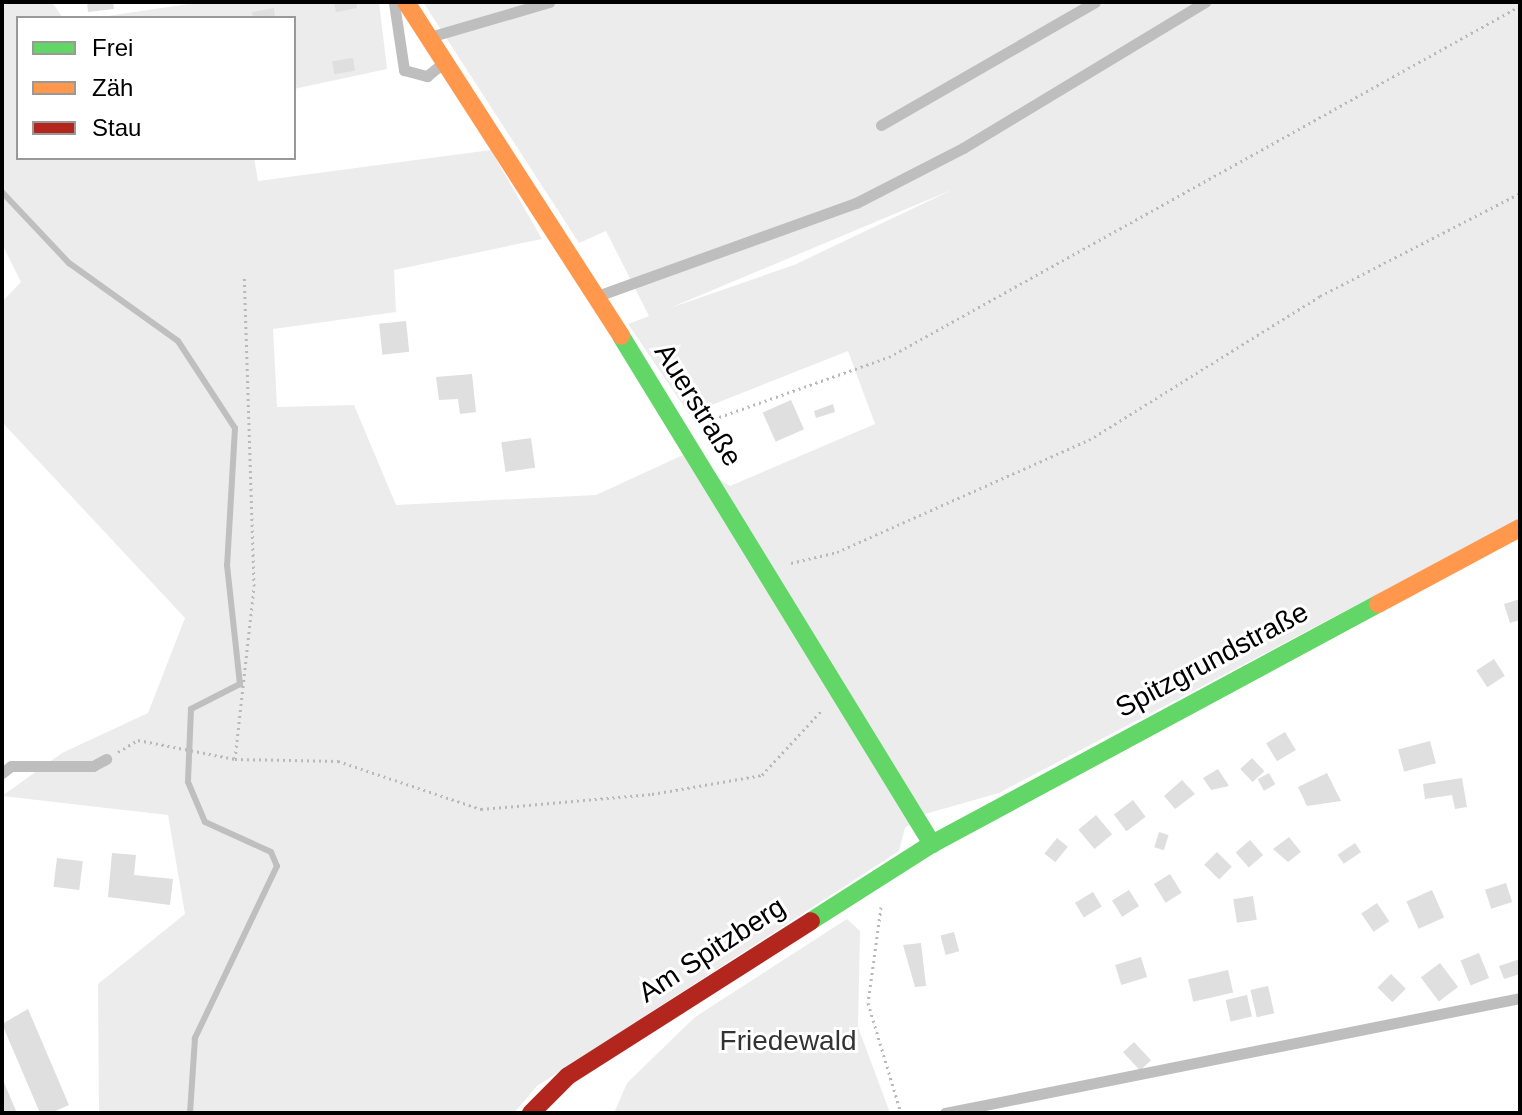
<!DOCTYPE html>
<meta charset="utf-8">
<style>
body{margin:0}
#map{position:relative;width:1522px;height:1115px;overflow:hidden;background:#fff;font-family:Helvetica,sans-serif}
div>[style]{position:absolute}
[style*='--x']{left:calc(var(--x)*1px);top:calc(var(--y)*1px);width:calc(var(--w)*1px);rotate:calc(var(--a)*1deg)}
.green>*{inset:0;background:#ececec}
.stream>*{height:6px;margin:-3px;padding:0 3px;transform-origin:3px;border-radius:3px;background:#bfbfbf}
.building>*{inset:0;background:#dfdfdf;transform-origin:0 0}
.path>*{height:3px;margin-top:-1.5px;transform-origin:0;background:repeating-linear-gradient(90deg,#b9b9b9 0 2px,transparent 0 6px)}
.lane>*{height:11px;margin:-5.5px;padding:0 5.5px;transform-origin:5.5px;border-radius:5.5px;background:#bebebe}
.fast>*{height:18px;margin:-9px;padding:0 9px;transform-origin:9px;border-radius:9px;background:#63d668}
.slow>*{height:18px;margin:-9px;padding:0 9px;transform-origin:9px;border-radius:9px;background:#ff974d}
.jam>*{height:18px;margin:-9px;padding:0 9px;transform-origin:9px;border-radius:9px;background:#b3261e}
span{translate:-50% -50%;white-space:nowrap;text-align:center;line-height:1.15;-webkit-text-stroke:6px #fff;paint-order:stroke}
.street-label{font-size:28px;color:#000}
.park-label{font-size:28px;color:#333}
.frame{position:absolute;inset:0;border:4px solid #000;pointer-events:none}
.legend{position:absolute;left:16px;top:16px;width:280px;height:144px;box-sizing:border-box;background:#fff;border:2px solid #999;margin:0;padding:10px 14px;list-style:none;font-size:24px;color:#000}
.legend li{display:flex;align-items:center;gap:16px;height:40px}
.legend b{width:40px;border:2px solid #999}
</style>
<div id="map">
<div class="green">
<i style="clip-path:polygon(evenodd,2px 2px,52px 2px,63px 18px,18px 18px,18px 158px,254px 158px,258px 181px,491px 150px,542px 239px,394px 270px,396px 312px,273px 329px,277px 407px,354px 405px,396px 505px,596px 495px,683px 455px,730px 486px,875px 424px,848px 351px,689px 414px,628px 324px,649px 316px,606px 231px,579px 243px,423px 2px,1520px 2px,1520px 519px,999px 793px,925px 814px,905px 828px,899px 851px,537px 1086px,514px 1113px,99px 1113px,98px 984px,185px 914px,168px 815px,2px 796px,62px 753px,148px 713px,185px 618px,2px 422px,2px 302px,21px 282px,2px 244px,2px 2px,954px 189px,794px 265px,670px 308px,954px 189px)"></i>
<i style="clip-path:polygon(202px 2px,379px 2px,387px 69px,294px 89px,294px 18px,94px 18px)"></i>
<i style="clip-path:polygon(847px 919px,860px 931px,858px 1027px,890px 1113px,614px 1113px,627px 1083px,695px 1017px)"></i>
</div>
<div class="stream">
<i style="--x:2;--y:192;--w:98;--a:46.7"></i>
<i style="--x:69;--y:263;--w:134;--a:35.6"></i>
<i style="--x:178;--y:341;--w:104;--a:56.8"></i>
<i style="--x:235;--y:428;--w:137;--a:93.3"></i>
<i style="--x:227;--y:565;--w:120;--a:83.8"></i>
<i style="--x:240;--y:684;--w:55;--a:153"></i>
<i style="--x:191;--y:709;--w:73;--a:92.4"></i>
<i style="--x:188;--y:782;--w:43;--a:67"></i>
<i style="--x:205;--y:822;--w:72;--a:24.4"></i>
<i style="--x:271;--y:852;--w:15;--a:67"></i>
<i style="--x:277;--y:866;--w:191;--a:115.5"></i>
<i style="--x:195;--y:1038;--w:75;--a:93.8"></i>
</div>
<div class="building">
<i style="clip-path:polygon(87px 2px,113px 2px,114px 9px,88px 12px)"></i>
<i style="clip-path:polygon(334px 2px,356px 2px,357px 8px,336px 12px)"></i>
<i style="clip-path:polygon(274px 8px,275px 18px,253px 18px,252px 12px)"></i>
<i style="left:353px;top:58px;width:13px;height:21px;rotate:81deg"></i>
<i style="left:406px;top:321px;width:31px;height:27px;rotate:84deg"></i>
<i style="clip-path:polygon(472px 374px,476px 412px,460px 414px,458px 399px,439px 400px,436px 377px)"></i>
<i style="left:791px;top:400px;width:32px;height:31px;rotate:66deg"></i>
<i style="clip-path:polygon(833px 404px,835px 412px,816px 418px,814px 411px)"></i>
<i style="left:531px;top:438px;width:30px;height:30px;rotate:82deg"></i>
<i style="clip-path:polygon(1520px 599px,1520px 620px,1510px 623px,1504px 604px)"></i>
<i style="left:1494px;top:659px;width:20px;height:21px;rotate:57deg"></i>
<i style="left:1285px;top:732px;width:21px;height:22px;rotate:59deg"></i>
<i style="left:1430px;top:741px;width:23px;height:33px;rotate:75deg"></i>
<i style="left:1252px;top:758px;width:18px;height:16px;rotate:47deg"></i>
<i style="clip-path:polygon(1218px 769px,1229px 786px,1211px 790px,1203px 778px)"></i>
<i style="left:1269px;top:773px;width:13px;height:13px;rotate:61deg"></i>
<i style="clip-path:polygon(1327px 773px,1341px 801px,1307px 806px,1298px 787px)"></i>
<i style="clip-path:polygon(1462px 778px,1467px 807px,1455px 809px,1452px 795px,1425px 799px,1423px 784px)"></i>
<i style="clip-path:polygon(1182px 780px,1195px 794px,1175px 809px,1164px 796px)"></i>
<i style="left:1133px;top:800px;width:21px;height:24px;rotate:53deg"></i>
<i style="left:1096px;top:815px;width:25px;height:23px;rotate:50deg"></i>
<i style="left:1159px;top:832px;width:10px;height:16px;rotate:17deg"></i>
<i style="clip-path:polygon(1289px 837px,1301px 852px,1288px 862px,1273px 849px)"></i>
<i style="left:1057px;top:838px;width:14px;height:20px;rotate:39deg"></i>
<i style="left:1250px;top:840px;width:20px;height:19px;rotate:49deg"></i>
<i style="left:1355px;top:843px;width:11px;height:21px;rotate:56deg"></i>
<i style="left:1217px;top:852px;width:21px;height:18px;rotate:45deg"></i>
<i style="clip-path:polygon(112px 853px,136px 855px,134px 875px,173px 879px,170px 905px,108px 897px)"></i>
<i style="left:57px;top:858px;width:26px;height:29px;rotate:7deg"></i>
<i style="left:1170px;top:874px;width:22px;height:19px;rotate:58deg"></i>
<i style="left:1506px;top:883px;width:20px;height:22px;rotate:72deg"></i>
<i style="left:1129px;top:890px;width:19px;height:20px;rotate:58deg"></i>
<i style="left:1432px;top:890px;width:30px;height:28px;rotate:66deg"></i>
<i style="left:1093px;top:892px;width:17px;height:21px;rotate:59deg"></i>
<i style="left:1253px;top:896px;width:24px;height:20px;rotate:81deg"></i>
<i style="left:1377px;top:903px;width:22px;height:19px;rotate:56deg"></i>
<i style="left:954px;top:932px;width:20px;height:14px;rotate:75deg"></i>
<i style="clip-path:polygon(921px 943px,926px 986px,915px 987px,903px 945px)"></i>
<i style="left:1479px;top:953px;width:27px;height:20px;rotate:68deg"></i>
<i style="left:1141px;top:957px;width:21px;height:27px;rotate:73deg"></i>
<i style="clip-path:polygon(1520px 959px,1520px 974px,1504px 979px,1499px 966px)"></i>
<i style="left:1440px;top:963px;width:30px;height:24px;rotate:53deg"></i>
<i style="left:1228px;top:970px;width:23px;height:41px;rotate:77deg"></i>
<i style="left:1391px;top:974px;width:21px;height:19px;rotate:45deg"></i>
<i style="left:1268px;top:986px;width:28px;height:18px;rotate:77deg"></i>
<i style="left:1247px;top:995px;width:22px;height:22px;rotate:77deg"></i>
<i style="clip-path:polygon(28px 1009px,69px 1105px,51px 1113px,40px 1113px,2px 1024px)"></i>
<i style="left:1134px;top:1042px;width:25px;height:15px;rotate:47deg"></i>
<i style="clip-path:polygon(2px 1078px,17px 1113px,2px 1113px)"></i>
</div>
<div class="path">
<i style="--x:708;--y:421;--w:192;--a:-19.5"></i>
<i style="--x:889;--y:357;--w:722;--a:-29.09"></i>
<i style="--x:791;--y:563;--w:47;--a:-13.4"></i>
<i style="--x:837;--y:552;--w:276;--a:-24"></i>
<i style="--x:1089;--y:440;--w:272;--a:-31.9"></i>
<i style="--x:1320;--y:296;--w:225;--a:-27.2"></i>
<i style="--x:118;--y:752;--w:23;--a:-31"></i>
<i style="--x:138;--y:740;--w:99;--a:11.1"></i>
<i style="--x:235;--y:759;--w:103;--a:1.1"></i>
<i style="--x:338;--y:761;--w:151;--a:18.6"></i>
<i style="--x:481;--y:809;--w:172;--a:-5"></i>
<i style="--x:652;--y:794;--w:112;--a:-9.8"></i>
<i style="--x:762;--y:775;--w:88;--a:-47.3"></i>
<i style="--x:235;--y:759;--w:174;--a:-83.7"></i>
<i style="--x:254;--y:586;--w:311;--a:-91.8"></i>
<i style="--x:881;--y:907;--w:97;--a:97.7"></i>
<i style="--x:868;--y:1003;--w:115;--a:73.3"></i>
</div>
<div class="lane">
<i style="--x:394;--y:3;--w:68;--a:81.5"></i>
<i style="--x:404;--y:70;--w:24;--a:15"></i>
<i style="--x:427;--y:76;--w:21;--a:-39"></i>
<i style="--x:433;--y:36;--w:121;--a:-16.3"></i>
<i style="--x:881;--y:125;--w:247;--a:-29.9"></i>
<i style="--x:600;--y:295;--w:272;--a:-19.8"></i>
<i style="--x:856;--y:203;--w:120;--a:-27.2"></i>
<i style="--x:963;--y:148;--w:283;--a:-31.1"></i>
<i style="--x:2;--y:773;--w:11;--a:-38"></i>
<i style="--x:11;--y:766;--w:82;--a:0"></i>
<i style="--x:93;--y:766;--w:15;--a:-28"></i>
<i style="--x:945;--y:1113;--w:586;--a:-11.31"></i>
</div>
<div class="fast">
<i style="--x:621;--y:336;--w:596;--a:58.52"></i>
<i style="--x:811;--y:921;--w:143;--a:-32.5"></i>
<i style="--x:932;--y:844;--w:506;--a:-28.29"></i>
</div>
<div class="slow">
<i style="--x:406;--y:2;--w:397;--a:57.2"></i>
<i style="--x:1378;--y:604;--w:161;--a:-28.2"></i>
</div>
<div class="jam">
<i style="--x:531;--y:1113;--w:52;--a:-45"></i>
<i style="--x:568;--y:1076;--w:288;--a:-32.5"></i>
</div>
<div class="street-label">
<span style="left:698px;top:405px;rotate:58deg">Auerstraße</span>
<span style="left:1212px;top:660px;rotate:-28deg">Spitzgrundstraße</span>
<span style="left:712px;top:950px;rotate:-33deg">Am Spitzberg</span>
</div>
<div class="park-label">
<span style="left:788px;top:1041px">Friedewald</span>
</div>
<div class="frame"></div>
<ul class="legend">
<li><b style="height:10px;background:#63d668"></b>Frei</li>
<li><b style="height:10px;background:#ff974d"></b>Zäh</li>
<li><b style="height:10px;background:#b3261e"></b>Stau</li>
</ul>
</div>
